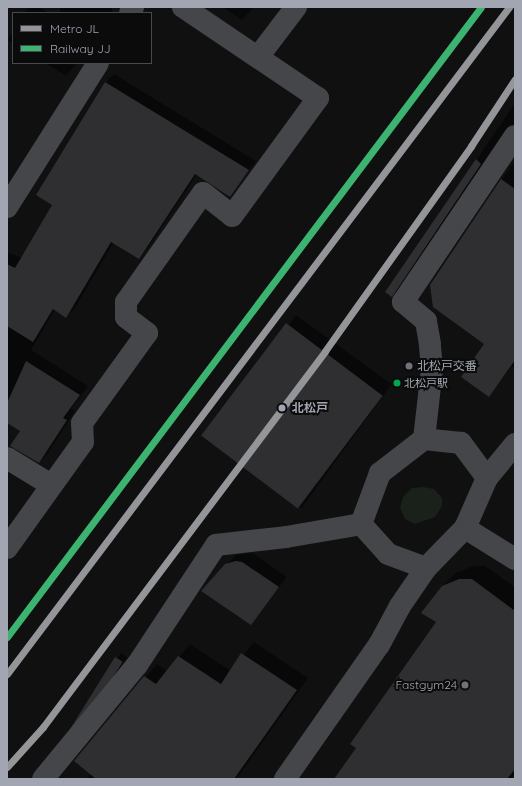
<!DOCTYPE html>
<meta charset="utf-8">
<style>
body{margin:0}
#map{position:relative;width:522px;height:786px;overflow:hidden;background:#101011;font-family:Quicksand,"Noto Sans JP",sans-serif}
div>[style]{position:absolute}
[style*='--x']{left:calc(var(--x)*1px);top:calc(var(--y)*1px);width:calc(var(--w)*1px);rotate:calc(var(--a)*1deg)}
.green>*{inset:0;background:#1a211b}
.shadow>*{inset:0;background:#0007;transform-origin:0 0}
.building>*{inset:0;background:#2f2f31;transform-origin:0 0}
.minor>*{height:22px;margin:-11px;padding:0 11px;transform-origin:11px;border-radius:11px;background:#454649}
.rail-1>*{height:7px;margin:-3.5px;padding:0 3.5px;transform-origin:3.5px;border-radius:3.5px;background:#3cb371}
.metro-1>*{height:7px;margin:-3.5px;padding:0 3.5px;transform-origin:3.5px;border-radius:3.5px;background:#939598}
.dots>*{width:11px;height:11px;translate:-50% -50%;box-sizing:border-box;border:2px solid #0b0b0c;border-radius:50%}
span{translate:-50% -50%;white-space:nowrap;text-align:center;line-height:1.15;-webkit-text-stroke:4px #0b0b0c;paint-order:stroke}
.bus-label{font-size:11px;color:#a1a6b2}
.left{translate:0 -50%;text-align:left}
.poi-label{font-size:12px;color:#a1a6b2}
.right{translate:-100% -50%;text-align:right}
.stop-label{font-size:12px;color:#a1a6b2;font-weight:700}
.frame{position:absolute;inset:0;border:8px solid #a1a6b2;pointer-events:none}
.legend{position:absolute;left:12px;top:12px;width:140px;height:52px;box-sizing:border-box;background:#0b0b0c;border:1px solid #47494e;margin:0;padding:5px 7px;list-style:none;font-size:12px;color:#a1a6b2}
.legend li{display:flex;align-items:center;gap:8px;height:20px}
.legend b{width:20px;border:1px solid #47494e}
</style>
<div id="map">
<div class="green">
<i style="clip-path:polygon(423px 487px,434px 489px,442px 498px,442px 506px,435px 517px,415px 524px,405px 519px,400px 508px,403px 497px,412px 488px)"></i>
</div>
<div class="shadow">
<i style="clip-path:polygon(30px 7px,39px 7px,49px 13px,24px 13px)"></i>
<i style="left:60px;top:7px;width:52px;height:7px"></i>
<i style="clip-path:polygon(223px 7px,254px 7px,242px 20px)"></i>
<i style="clip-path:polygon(13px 31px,13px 43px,8px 40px)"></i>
<i style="clip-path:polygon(45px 63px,77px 63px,66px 76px)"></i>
<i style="clip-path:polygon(114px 74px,256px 161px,230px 196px,197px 174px,147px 249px,139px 258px,114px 242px,75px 308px,66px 316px,55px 309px,31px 350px,88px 386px,71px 409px,75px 411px,48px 453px,39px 462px,21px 431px,7px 422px,7px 252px,22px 258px,54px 205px,106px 82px)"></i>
<i style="clip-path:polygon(515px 103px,515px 123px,508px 126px,400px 287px,392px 295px,387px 292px)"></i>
<i style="clip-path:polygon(515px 160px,515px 369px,512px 366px,489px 395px,486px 343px,431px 285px)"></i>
<i style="left:296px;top:315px;width:118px;height:153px;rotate:36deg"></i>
<i style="clip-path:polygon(252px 553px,287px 577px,251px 624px,226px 565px,236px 555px)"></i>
<i style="clip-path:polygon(473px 566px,485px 566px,515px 587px,515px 773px,511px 779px,336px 779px,438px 622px,442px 586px,456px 573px)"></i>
<i style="clip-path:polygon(254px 642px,308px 678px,237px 778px,239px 779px,87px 779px,91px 774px,75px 761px,157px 664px,167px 671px,190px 644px,231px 671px)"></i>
<i style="left:121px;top:653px;width:7px;height:114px;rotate:34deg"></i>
</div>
<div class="building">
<i style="clip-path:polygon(105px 82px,249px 170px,230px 197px,195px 174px,139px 259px,111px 242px,66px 318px,53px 309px,33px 342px,7px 326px,7px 264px,15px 268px,52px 205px,36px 195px)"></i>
<i style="clip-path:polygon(476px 159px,481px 164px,392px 297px,385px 292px)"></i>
<i style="clip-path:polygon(501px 179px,515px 189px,515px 360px,489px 397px,461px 377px,484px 344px,433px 307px,430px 285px)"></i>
<i style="left:286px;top:323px;width:121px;height:141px;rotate:37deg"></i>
<i style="clip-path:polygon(26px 361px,80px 395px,63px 418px,67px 420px,39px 463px,10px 446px,20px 431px,7px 423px,7px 403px)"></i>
<i style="clip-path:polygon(236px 561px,242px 562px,279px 587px,251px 625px,201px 591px,225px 564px)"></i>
<i style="clip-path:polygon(459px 579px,472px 579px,515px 611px,515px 769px,507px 779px,334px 779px,356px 748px,350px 744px,436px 622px,421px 613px,442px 586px)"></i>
<i style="clip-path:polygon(241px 653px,297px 690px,234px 779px,96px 779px,74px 761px,144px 676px,156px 684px,178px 656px,221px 684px)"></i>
<i style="left:115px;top:657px;width:9px;height:107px;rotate:32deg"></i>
</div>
<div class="minor">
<i style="--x:130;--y:13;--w:7;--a:-63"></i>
<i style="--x:258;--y:57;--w:63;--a:-52.8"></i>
<i style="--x:7;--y:207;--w:170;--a:-57.7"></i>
<i style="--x:424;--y:439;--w:70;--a:-83.5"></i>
<i style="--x:432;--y:369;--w:25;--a:-95"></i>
<i style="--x:430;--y:344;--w:23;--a:-100"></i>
<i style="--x:426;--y:321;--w:30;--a:-140"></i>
<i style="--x:403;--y:302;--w:200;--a:-56"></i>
<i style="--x:7;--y:458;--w:52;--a:31.5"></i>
<i style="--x:487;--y:478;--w:44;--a:-50.5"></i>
<i style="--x:465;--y:528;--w:59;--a:31.8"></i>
<i style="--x:7;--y:548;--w:130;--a:-54.4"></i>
<i style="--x:83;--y:442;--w:19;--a:-93"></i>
<i style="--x:82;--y:423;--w:111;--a:-54.2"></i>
<i style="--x:147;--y:333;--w:26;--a:-143"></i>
<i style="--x:126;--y:317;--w:15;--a:-90"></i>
<i style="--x:126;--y:302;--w:133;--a:-54.8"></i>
<i style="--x:203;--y:193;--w:37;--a:38"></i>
<i style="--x:232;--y:216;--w:146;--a:-53.9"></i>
<i style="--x:318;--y:98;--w:163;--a:-146"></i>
<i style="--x:43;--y:779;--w:148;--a:-50.5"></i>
<i style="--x:137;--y:665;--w:144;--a:-56.6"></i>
<i style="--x:216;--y:545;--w:70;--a:-6.5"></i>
<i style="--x:286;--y:537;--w:76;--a:-9.8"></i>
<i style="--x:285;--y:779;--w:164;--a:-55"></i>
<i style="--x:379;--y:645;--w:44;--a:-61.7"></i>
<i style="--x:400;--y:606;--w:46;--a:-55.6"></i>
<i style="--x:426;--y:568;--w:56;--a:-45.7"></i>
<i style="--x:465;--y:528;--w:55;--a:-66.3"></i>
<i style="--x:487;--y:478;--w:44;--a:-126.6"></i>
<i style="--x:461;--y:443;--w:37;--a:-174"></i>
<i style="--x:424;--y:439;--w:56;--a:142.3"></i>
<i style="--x:380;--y:473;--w:54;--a:110.4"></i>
<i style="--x:361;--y:524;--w:40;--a:48"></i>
<i style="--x:388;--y:554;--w:40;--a:20.2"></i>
</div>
<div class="rail-1">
<i style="--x:7;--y:637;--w:788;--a:-53.04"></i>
</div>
<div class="metro-1">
<i style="--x:7;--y:674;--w:835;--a:-53.03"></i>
<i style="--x:7;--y:767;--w:54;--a:-48"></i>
<i style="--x:43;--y:727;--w:470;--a:-53.1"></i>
<i style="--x:325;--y:351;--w:252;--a:-54.5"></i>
<i style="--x:471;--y:146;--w:80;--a:-56.7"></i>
</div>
<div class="dots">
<i style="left:409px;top:366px;background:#6e727a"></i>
<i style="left:397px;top:383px;background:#00a651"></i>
<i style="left:282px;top:408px;background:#a1a6b2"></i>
<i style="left:465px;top:685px;background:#6e727a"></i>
</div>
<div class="bus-label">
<span class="left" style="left:404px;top:383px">北松戸駅</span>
</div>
<div class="poi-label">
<span class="left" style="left:417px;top:366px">北松戸交番</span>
<span class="right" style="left:457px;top:685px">Fastgym24</span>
</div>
<div class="stop-label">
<span class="left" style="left:292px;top:408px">北松戸</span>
</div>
<div class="frame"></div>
<ul class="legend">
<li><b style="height:5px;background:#939598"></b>Metro JL</li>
<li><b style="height:5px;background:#3cb371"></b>Railway JJ</li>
</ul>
</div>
